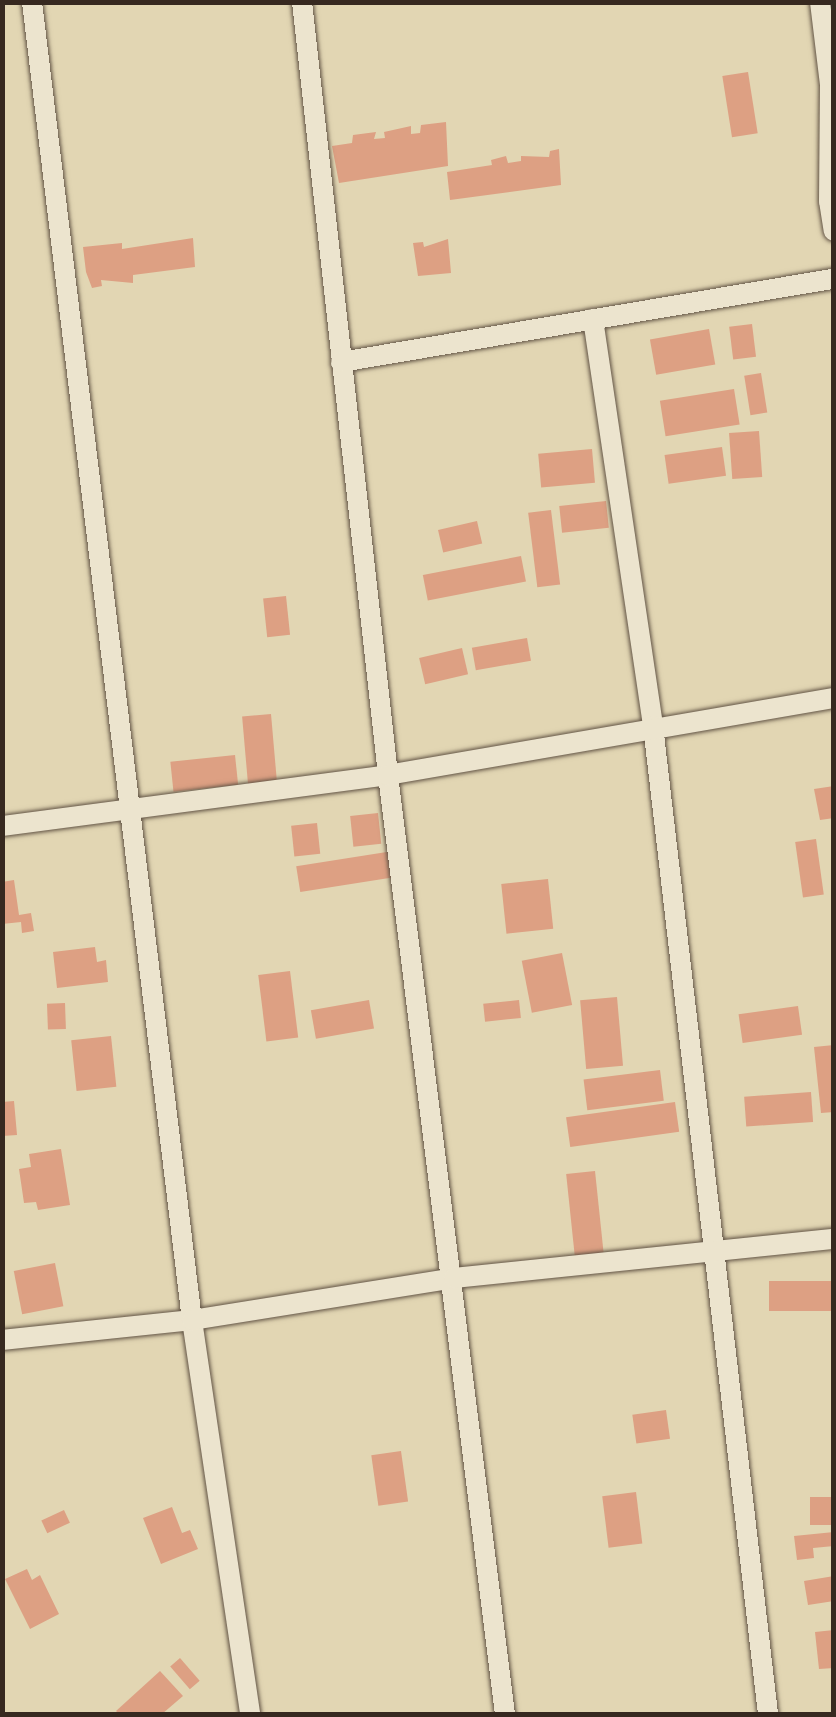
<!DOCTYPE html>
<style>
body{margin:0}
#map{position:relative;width:836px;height:1717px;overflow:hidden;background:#e2d6b3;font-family:"IM FELL Double Pica",serif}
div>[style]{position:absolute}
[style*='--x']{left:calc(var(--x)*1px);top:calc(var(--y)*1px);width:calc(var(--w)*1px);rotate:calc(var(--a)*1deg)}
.building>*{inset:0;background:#dda083;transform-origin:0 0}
.roads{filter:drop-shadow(0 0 2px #625445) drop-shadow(0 0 2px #625445)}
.minor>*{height:20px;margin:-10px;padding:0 10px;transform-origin:10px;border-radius:10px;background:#ece4ce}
span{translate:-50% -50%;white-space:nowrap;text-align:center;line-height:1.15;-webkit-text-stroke:10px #ece4ce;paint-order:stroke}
.frame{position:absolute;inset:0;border:5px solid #372920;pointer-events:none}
</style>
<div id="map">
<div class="building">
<i style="left:748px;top:72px;width:62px;height:26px;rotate:81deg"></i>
<i style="clip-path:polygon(446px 122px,448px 166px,339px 183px,332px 146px,352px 143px,353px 135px,376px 132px,374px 139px,385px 138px,384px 132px,411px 126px,411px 134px,420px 133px,421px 125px)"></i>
<i style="clip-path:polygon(559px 149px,561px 185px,450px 200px,447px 172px,492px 165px,491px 160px,506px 156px,508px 163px,521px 161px,521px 156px,549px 157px,550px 151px)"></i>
<i style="clip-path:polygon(193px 238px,195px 267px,133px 275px,133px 283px,101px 280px,102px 286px,92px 288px,86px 272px,83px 247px,122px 243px,122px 249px)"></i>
<i style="clip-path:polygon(448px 239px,451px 273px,418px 276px,413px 243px,423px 242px,424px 247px)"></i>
<i style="left:752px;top:324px;width:33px;height:23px;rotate:83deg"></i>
<i style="left:709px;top:329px;width:36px;height:60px;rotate:80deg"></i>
<i style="left:761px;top:373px;width:40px;height:17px;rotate:81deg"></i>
<i style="left:734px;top:389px;width:36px;height:75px;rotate:81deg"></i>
<i style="left:759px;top:431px;width:46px;height:30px;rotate:86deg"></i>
<i style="left:722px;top:447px;width:29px;height:58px;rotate:82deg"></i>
<i style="left:592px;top:449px;width:34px;height:54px;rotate:85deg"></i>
<i style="left:606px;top:501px;width:27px;height:47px;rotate:84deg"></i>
<i style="left:551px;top:510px;width:75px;height:23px;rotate:83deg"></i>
<i style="left:477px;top:521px;width:23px;height:40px;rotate:77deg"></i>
<i style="left:521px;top:556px;width:26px;height:100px;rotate:79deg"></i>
<i style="left:286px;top:596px;width:39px;height:23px;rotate:84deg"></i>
<i style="left:527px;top:638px;width:23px;height:56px;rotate:80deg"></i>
<i style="left:462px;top:648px;width:27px;height:44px;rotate:77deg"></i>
<i style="left:271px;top:714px;width:69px;height:29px;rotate:85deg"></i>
<i style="left:235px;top:755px;width:30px;height:65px;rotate:84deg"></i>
<i style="clip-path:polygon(834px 786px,834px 818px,820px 820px,814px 789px)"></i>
<i style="left:378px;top:813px;width:31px;height:28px;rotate:84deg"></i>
<i style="left:317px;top:823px;width:31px;height:26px;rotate:84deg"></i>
<i style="left:816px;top:839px;width:56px;height:21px;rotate:82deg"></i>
<i style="left:393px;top:851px;width:26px;height:98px;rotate:81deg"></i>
<i style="left:548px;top:879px;width:50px;height:47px;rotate:84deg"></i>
<i style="clip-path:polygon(14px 880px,19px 915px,31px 913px,34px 931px,22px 933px,21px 922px,2px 924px,2px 882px)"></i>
<i style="clip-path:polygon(95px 947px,97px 962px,106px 960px,108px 982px,57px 988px,53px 952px)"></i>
<i style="left:562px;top:953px;width:53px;height:41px;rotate:79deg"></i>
<i style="left:290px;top:971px;width:67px;height:32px;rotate:83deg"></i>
<i style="left:617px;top:997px;width:69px;height:37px;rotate:85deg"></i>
<i style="left:369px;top:1000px;width:29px;height:59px;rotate:80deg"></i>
<i style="left:519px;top:1000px;width:18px;height:36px;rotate:84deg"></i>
<i style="left:65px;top:1003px;width:26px;height:18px;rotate:88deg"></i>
<i style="left:798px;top:1006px;width:29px;height:60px;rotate:82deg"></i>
<i style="left:111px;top:1036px;width:51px;height:40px;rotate:84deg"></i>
<i style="clip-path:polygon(834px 1045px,834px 1112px,821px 1113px,814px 1047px)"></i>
<i style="left:660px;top:1070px;width:31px;height:77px;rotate:83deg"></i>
<i style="left:811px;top:1092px;width:30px;height:67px;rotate:86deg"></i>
<i style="clip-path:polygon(14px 1101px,17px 1135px,2px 1136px,2px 1102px)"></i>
<i style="left:675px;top:1102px;width:30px;height:110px;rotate:82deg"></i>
<i style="clip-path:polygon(61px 1149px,70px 1205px,38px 1210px,36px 1202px,24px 1203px,19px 1169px,31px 1167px,29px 1154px)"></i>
<i style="left:595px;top:1171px;width:83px;height:29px;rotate:84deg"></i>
<i style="left:55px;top:1263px;width:44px;height:42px;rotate:79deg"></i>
<i style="left:834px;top:1281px;width:30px;height:65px;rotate:90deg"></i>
<i style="left:666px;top:1410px;width:29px;height:34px;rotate:82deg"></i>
<i style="left:401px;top:1451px;width:51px;height:30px;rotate:82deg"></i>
<i style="left:636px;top:1492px;width:52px;height:34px;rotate:83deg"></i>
<i style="left:834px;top:1497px;width:28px;height:24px;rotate:90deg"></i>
<i style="clip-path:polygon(172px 1507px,182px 1533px,190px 1530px,198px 1549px,161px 1564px,143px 1518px)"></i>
<i style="left:64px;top:1510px;width:14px;height:25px;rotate:65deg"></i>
<i style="clip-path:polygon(834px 1532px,834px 1546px,813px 1548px,814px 1558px,797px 1560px,794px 1536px)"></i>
<i style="clip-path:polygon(27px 1569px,32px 1580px,40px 1575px,59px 1614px,30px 1629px,5px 1579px)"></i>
<i style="clip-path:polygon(834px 1576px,834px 1601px,808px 1605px,804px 1581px)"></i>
<i style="clip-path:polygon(834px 1630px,834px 1668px,819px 1669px,815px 1632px)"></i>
<i style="left:180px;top:1658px;width:30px;height:13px;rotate:49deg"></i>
<i style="clip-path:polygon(160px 1671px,183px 1696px,162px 1714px,119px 1714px,116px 1711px)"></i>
</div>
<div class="roads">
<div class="minor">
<i style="--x:32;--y:2;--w:1328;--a:83.08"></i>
<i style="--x:192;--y:1320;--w:398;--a:81.6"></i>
<i style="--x:302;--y:2;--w:778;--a:83.65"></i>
<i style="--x:388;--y:775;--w:946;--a:82.9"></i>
<i style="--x:820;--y:2;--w:84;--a:83.1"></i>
<i style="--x:830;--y:85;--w:116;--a:90.5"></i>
<i style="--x:829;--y:201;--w:30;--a:81"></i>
<i style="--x:593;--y:319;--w:411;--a:81.6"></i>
<i style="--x:653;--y:726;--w:995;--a:83.36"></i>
<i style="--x:341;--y:362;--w:500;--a:-9.6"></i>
<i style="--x:2;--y:826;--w:389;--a:-7.5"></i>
<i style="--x:388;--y:775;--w:453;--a:-9.8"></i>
<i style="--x:2;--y:1340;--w:191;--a:-6"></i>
<i style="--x:192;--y:1320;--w:265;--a:-9.1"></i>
<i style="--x:454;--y:1278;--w:382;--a:-5.9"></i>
</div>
</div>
<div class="frame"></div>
</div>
